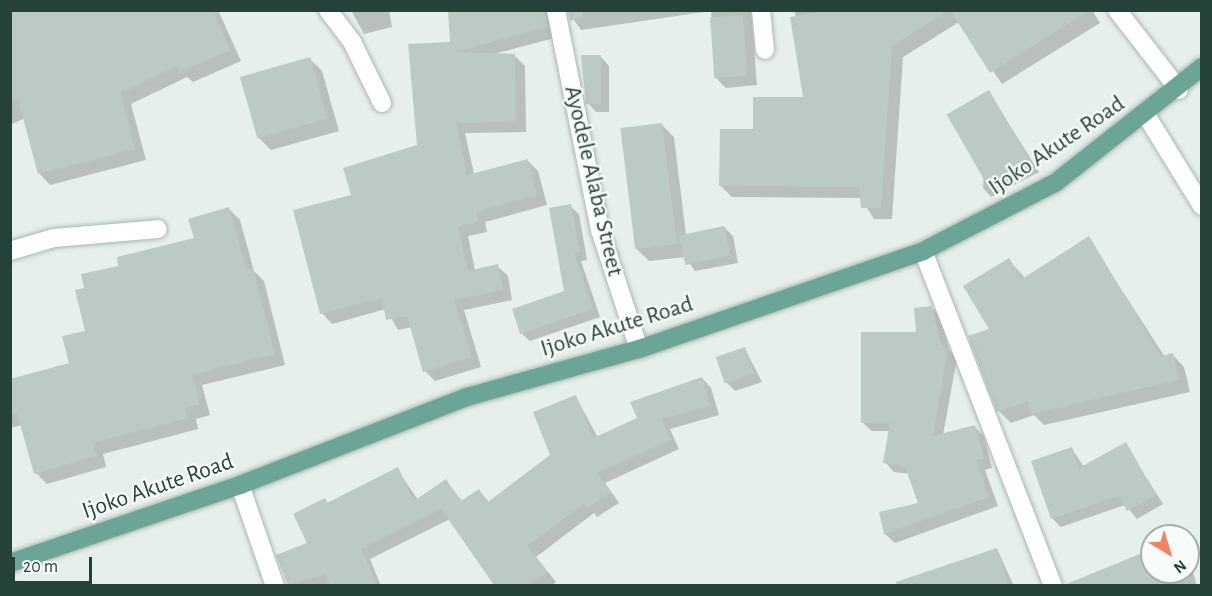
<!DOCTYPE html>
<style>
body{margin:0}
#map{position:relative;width:1212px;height:596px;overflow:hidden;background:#e6efeb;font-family:"Alegreya Sans",sans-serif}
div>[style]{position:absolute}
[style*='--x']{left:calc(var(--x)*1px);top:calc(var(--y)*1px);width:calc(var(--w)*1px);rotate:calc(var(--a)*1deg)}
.shadow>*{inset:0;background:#0003}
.building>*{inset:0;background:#bbcac4;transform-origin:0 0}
.roads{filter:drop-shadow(0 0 2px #a8b8b2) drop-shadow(0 0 2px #a8b8b2)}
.minor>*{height:18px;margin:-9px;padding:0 9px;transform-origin:9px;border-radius:9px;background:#fff}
.major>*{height:18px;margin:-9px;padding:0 9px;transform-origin:9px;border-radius:9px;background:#6aa596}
span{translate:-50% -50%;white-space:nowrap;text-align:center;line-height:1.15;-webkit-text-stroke:4.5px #f7fbf9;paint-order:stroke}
.street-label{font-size:24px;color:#24423a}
.frame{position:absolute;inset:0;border:12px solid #24423a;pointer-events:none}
.north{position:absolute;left:1140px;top:524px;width:60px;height:60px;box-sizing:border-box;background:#f7fbf9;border:2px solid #a3b1ad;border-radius:50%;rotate:142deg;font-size:16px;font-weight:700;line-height:24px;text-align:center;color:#24423a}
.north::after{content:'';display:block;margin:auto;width:21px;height:27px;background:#f4845f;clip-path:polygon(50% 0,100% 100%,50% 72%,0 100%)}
.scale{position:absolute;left:12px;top:557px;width:80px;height:27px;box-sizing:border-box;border:3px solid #24423a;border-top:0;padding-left:8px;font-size:18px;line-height:21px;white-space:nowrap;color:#24423a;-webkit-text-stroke:4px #f7fbf9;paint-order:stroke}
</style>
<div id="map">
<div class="shadow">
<i style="clip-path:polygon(10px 10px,218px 10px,241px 61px,193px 82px,187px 77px,131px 104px,146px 160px,50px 185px,39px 173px,25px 118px,10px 125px)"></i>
<i style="clip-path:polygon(351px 10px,389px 10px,392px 27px,364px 34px)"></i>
<i style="clip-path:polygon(449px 10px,554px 10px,558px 37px,494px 54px,515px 56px,525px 66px,526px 132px,465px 133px,474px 174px,527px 160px,538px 171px,547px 205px,485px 222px,487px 232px,468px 236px,475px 270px,497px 266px,508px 276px,512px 300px,464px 310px,481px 367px,435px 381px,425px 371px,412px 327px,398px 330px,386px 309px,332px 324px,322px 313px,353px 196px,419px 146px,451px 44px)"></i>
<i style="clip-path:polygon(567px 10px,751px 10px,757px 85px,726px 88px,716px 78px,711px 11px,581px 30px)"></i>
<i style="clip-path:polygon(795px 10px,1092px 10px,1100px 23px,1002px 84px,959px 22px,903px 57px,892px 219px,874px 219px,861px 198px,732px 197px,721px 186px,754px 131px,805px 99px)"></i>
<i style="clip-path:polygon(601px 57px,609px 66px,609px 112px,596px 112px,588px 103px)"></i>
<i style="clip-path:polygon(309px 58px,322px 71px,339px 131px,271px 150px,259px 138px)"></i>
<i style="clip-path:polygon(989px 92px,1039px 172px,991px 197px,983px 188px)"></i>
<i style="clip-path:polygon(662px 125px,674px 137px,686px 235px,724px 227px,733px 236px,738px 263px,695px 271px,685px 257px,649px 261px,637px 249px)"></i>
<i style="clip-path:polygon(570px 206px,579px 214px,587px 260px,581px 261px,600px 317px,530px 341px,521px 333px,566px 292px)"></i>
<i style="clip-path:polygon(229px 209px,240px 220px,254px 271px,264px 281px,285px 365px,202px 385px,210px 415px,196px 419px,198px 429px,103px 454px,106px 467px,47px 484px,36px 473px,22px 425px,10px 428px,10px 381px,70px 364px,87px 332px,86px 289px,120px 267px,195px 239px)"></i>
<i style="clip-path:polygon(1088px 238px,1165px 357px,1173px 355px,1184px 367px,1190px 392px,1044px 425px,1034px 415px,1011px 423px,999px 411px,991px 330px,1009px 260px,1025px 278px)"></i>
<i style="clip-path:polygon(932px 308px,941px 317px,949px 350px,957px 358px,943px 435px,975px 427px,984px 436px,992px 468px,985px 470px,998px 506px,895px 543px,885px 534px,881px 513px,920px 504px,910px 474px,894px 472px,885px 462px,890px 431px,872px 431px,862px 422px)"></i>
<i style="clip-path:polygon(745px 349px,762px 382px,735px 391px,727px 383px)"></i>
<i style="clip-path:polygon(702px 378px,711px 388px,719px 415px,670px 429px,679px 449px,605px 483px,619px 503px,597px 517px,594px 513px,536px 557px,556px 582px,551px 586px,489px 586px,494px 583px,450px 519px,370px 559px,381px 586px,289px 586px,278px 556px,309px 544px,325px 500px,329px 504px,397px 469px,418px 500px,446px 481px,463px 502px,479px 491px,490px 503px,551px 456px,576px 397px,598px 438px,639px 419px)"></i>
<i style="clip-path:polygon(1125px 444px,1163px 504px,1137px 519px,1125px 505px,1061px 527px,1052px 518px,1072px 449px,1084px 467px)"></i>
<i style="clip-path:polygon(1152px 540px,1152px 572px,1188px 572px,1188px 556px,1197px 586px,1102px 586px,1097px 572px,1145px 553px,1142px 544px)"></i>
<i style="clip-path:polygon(997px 549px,1014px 586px,896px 586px,896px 583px)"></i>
</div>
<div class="building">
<i style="clip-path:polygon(10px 10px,213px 10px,230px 50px,180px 72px,177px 66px,121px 93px,135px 149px,38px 174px,18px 99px,10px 103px)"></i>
<i style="clip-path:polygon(448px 10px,545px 10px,548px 27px,455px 52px,515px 54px,516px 122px,456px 123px,467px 175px,528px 159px,537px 195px,476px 212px,478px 222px,458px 226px,468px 271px,498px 264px,503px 290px,454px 300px,472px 357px,423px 372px,407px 316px,386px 320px,382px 298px,320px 314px,293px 210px,351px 195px,343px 168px,417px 145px,408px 44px,450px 42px)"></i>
<i style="clip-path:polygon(568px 10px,583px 10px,583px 17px,570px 21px)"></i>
<i style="clip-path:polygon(831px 10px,949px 10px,892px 46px,881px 208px,861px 208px,859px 187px,719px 186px,720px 129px,753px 129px,753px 97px,803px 97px,790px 17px)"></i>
<i style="clip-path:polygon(950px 10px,1090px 10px,990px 73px)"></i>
<i style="left:743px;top:15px;width:61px;height:33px;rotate:86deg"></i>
<i style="clip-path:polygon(581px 55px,601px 55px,601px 104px,586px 104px)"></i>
<i style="left:310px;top:57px;width:64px;height:73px;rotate:74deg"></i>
<i style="left:989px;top:90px;width:84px;height:49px;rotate:60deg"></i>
<i style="left:662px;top:123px;width:122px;height:42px;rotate:83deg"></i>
<i style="clip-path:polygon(571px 204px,580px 252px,574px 253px,593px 309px,520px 334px,512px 309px,564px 291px,549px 208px)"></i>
<i style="clip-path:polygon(229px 207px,247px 270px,253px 268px,275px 354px,192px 375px,200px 404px,185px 408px,188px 418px,93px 443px,96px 456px,34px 474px,17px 413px,10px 415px,10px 379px,69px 363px,62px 336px,85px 331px,75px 290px,84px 288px,81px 274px,118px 266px,117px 257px,194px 238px,188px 219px)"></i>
<i style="left:724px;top:226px;width:30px;height:46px;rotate:78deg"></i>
<i style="clip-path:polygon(1089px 236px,1161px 356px,1173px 353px,1179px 380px,1031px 414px,1028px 401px,997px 412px,968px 336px,989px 329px,963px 286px,1009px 258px,1022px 279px)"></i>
<i style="clip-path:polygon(932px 306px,941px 345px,948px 348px,933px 436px,975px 425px,984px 459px,976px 460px,989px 497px,884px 534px,879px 512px,918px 503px,905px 467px,883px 463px,890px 422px,861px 423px,861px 332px,916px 332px,914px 308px)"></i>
<i style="left:745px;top:347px;width:28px;height:31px;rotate:71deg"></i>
<i style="clip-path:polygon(702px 377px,710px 406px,662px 419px,671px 440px,597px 473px,610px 492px,587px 508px,584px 504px,527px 546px,547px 572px,529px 585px,494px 585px,441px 509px,361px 549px,377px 585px,330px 585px,325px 575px,288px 585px,276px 555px,307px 543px,293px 514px,325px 498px,327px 503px,398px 467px,414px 501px,446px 479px,461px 501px,479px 489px,488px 502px,550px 455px,533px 412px,576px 395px,593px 438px,637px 418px,630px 402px)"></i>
<i style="clip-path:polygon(1126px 442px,1156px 495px,1127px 511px,1119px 496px,1051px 519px,1031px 461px,1072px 447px,1079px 468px)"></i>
<i style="clip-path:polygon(997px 548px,1009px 585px,896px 585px,896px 582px)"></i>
<i style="clip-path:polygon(1152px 549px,1152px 572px,1186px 572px,1189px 580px,1171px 585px,1064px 585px)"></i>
</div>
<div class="roads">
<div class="minor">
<i style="--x:328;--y:10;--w:40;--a:53"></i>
<i style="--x:352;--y:42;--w:68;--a:63.8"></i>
<i style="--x:556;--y:10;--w:224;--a:78.7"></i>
<i style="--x:600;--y:230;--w:125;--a:71.9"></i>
<i style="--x:761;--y:10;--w:40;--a:84.3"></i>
<i style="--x:1117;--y:10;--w:101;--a:52.2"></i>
<i style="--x:1146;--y:115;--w:107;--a:58.4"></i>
<i style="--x:10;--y:251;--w:46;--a:-16.5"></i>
<i style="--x:54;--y:238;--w:104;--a:-4.9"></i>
<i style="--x:923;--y:251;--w:359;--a:68.8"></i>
<i style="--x:240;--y:485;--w:107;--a:70.9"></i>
</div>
<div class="major">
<i style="--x:10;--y:563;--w:243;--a:-18.7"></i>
<i style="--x:240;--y:485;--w:243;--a:-21.2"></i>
<i style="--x:467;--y:397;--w:179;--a:-15.6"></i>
<i style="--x:639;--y:349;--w:300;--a:-19"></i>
<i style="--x:923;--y:251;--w:148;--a:-27.3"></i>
<i style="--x:1055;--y:183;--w:187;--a:-38.3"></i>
</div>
</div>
<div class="street-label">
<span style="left:1057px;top:146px;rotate:-34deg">Ijoko Akute Road</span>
<span style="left:593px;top:181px;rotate:77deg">Ayodele Alaba Street</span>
<span style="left:617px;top:327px;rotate:-17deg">Ijoko Akute Road</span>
<span style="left:158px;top:487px;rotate:-19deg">Ijoko Akute Road</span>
</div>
<div class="frame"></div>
<div class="north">N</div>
<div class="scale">20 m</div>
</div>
